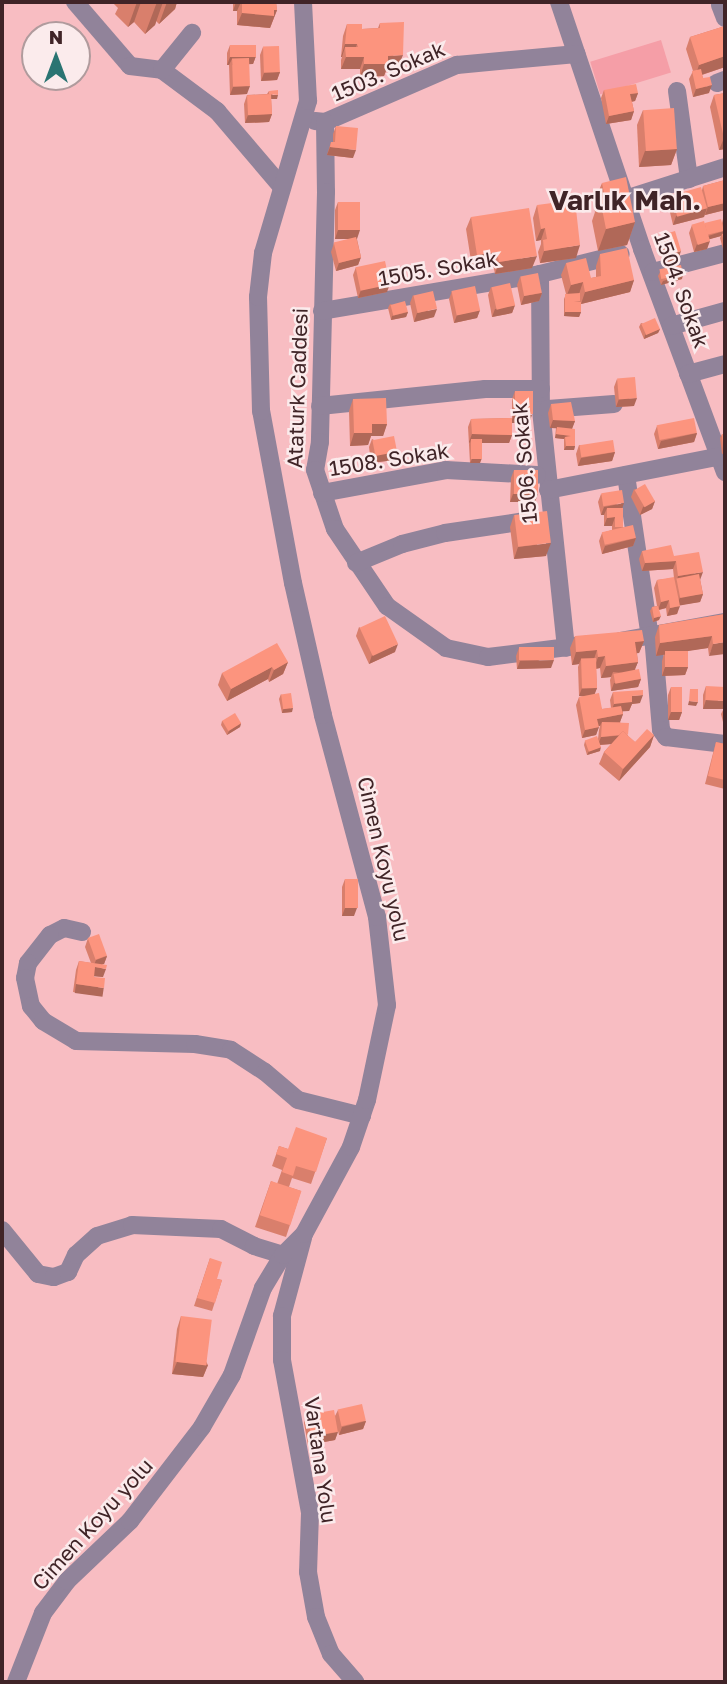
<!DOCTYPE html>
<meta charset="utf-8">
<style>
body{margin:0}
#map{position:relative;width:727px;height:1684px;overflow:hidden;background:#f8bdc2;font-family:"Golos Text",sans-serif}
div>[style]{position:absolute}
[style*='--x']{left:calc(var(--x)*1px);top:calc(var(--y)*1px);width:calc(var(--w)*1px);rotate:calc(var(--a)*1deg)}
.green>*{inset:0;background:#f59ea7;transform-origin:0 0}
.minor>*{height:18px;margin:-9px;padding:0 9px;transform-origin:9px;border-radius:9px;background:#91839a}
.wall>*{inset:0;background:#d97f6c}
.shaded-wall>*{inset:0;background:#b06858;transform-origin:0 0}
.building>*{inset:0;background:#fc947e;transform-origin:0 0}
span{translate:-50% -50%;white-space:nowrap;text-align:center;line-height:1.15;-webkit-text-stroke:5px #fbebec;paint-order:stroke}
.street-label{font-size:21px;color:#402427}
.district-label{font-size:28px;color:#402427;font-weight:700}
.frame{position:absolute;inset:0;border:4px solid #402427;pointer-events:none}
.north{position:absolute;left:21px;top:21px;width:70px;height:70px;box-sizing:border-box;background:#fbebec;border:2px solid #b09b9d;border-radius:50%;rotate:0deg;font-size:19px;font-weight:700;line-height:28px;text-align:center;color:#402427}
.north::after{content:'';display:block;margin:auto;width:24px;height:32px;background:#2a7472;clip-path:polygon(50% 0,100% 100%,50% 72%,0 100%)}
</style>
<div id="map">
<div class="green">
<i style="left:661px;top:40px;width:34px;height:74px;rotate:73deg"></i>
</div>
<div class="minor">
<i style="--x:75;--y:2;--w:84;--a:49.3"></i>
<i style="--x:130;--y:66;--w:32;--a:7"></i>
<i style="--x:162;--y:70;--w:69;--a:36.7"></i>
<i style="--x:217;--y:111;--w:100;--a:49.5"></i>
<i style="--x:559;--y:2;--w:261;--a:71.4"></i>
<i style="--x:642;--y:249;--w:238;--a:69.6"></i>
<i style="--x:720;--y:5;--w:14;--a:69"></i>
<i style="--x:162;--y:70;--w:48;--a:-51"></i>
<i style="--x:717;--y:83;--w:9;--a:-21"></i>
<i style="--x:677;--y:91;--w:89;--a:82.2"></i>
<i style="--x:315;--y:121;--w:10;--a:6"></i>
<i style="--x:325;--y:122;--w:144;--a:-23.4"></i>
<i style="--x:457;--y:65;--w:120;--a:-5.3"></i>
<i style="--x:325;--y:122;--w:70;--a:89.2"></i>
<i style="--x:326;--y:192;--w:250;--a:91.4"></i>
<i style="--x:320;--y:442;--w:28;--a:100"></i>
<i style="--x:315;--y:470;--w:62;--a:71.3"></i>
<i style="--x:335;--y:529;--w:93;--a:56"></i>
<i style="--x:387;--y:606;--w:72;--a:35.4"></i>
<i style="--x:446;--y:648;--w:43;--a:12.1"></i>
<i style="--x:488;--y:657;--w:105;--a:-7.1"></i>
<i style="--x:625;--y:199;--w:105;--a:-17.7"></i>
<i style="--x:653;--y:272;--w:74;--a:-14.8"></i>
<i style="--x:540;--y:274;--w:136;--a:89.6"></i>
<i style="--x:541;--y:410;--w:239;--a:84"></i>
<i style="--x:322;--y:311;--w:221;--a:-9.6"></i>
<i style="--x:540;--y:274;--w:83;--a:-13.9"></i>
<i style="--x:671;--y:326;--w:56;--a:-15.5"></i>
<i style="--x:688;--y:374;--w:38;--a:-15"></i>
<i style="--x:320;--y:406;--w:166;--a:-5.9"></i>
<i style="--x:485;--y:389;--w:56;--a:0"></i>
<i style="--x:548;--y:409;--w:66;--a:-4.3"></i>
<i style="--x:626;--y:475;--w:164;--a:81.6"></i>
<i style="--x:548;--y:490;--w:176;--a:-11.1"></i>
<i style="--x:322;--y:493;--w:126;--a:-10.5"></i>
<i style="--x:446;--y:470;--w:91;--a:3.1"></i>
<i style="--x:356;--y:563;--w:50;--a:-22.4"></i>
<i style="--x:402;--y:544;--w:44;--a:-14.3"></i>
<i style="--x:445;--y:533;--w:88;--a:-8.5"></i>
<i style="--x:653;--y:636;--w:94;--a:85.1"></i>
<i style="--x:661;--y:730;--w:9;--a:54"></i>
<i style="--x:666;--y:737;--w:59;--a:6.8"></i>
<i style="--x:620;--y:641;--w:107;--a:-10.3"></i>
<i style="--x:82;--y:932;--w:18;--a:-167"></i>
<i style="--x:64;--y:928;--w:16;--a:153"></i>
<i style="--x:50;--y:935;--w:36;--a:128"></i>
<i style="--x:28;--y:963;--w:15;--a:101"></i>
<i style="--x:25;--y:978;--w:29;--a:78"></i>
<i style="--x:31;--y:1006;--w:19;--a:51"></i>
<i style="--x:43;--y:1021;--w:39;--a:31"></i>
<i style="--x:76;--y:1041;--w:119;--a:1.4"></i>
<i style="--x:195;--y:1044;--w:36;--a:9"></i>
<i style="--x:231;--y:1050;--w:40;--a:32.9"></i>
<i style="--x:265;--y:1072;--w:43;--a:40.3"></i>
<i style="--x:298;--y:1100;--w:66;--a:14"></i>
<i style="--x:2;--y:1230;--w:57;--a:50.7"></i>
<i style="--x:38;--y:1274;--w:16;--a:11"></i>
<i style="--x:54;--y:1277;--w:15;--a:-20"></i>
<i style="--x:68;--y:1272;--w:19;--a:-65"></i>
<i style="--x:76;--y:1255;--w:28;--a:-42"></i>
<i style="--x:97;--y:1236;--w:37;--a:-17"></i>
<i style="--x:132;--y:1225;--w:89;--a:2.6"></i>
<i style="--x:221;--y:1229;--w:37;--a:27"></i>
<i style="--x:254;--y:1246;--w:30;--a:17"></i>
<i style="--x:303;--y:1238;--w:81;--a:105.1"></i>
<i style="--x:282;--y:1316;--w:44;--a:90"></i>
<i style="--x:282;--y:1360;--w:156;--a:79.6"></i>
<i style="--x:310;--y:1513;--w:59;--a:91.9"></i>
<i style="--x:308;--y:1572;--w:46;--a:79.9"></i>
<i style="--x:316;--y:1617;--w:40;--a:68"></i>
<i style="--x:331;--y:1654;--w:37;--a:49"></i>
<i style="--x:16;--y:1682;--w:74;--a:-68.6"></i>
<i style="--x:43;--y:1613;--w:40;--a:-53"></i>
<i style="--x:67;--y:1581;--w:87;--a:-43.6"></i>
<i style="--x:130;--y:1521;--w:118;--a:-52.5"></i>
<i style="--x:202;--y:1427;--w:60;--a:-60"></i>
<i style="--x:232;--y:1375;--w:92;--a:-70.4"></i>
<i style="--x:263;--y:1288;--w:39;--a:-59"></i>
<i style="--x:283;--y:1255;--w:30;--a:-45"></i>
<i style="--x:304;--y:1234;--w:99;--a:-61.6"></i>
<i style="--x:351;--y:1147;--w:50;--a:-71.2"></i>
<i style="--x:367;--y:1100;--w:97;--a:-78.1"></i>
<i style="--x:387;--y:1005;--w:89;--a:-96.5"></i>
<i style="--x:377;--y:917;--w:209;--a:-105"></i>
<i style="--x:323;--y:715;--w:135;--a:-102.8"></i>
<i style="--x:293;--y:583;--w:175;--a:-100.5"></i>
<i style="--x:261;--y:411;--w:114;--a:-91.5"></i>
<i style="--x:258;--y:297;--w:44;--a:-83.5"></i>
<i style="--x:263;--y:253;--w:159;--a:-73.5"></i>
<i style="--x:308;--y:101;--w:99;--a:-92.9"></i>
</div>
<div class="wall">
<i style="clip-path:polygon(112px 2px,177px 2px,175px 9px,159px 24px,156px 21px,155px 25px,145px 34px,134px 22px,128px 27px,115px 14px,118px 8px)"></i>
<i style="clip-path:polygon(233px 2px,276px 2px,277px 10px,270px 28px,237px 25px,237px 11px,233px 11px)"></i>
<i style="clip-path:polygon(380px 23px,398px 67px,387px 68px,384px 76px,360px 77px,360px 69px,341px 69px,341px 60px,342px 57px,341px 57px,343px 36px,347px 24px,362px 29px,378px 28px)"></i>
<i style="clip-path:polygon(725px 26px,725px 67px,702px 75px,709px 93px,693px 97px,689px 79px,693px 71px,686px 49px,690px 37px)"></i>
<i style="clip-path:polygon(230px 45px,256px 56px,253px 64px,249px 64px,247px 94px,230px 95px,229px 65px,227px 65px,227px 53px)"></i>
<i style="clip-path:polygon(263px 47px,280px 72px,277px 80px,261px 81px,260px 55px)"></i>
<i style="clip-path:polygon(604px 90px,638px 93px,635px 101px,632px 102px,634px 111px,631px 120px,606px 124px,601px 98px)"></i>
<i style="clip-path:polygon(269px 91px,277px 99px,271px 99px,272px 114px,269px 122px,245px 123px,244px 104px,247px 95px,267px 94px)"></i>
<i style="clip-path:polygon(725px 93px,725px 149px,719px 150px,710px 107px,714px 95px)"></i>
<i style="clip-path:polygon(643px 110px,677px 149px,671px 165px,639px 167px,637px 125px)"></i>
<i style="clip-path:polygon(336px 126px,353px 158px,327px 155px,331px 142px,333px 142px,333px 134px)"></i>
<i style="clip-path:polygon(725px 180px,725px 210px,705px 215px,705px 213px,704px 217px,673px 225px,668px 204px,671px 195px,702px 190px,703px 186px)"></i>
<i style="clip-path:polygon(602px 183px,635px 222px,627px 245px,598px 251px,592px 221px,595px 212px,593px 205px)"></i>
<i style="clip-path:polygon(338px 202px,357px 239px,361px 257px,358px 265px,336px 271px,331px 252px,334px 243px,352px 239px,335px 239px,335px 210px)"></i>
<i style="clip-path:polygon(537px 205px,576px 258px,540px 263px,538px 252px,541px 244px,541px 240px,536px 241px,533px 218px)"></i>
<i style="clip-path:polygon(471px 217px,532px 268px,495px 274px,493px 264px,472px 267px,466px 229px)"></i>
<i style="clip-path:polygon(725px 218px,725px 248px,723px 249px,720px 238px,721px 236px,709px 239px,707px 249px,694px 252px,689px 233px,692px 225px,722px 223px,723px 219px)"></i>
<i style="clip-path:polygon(663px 234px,678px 260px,667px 263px,661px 242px)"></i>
<i style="clip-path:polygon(600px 254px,634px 280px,630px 292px,581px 304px,581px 312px,579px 317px,564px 316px,564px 299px,566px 294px,561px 275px,566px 263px,591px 278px,596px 277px,596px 266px)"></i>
<i style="clip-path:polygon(356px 267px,387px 292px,358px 298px,353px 275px)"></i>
<i style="clip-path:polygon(660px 272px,682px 279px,661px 285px,658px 276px)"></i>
<i style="clip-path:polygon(520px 277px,542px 293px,539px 301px,521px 305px,517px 285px)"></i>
<i style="clip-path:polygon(491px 287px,515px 305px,512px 313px,492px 317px,488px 295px)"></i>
<i style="clip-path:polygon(452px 291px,480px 310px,477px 318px,454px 323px,449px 299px)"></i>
<i style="clip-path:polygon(413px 295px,434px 317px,414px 322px,410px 303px)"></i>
<i style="clip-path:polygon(390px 304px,408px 312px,406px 317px,391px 320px,388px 308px)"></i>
<i style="clip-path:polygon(641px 323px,660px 329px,658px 333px,644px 339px,639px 327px)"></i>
<i style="clip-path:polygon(617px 379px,634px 406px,616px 407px,614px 387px)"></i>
<i style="clip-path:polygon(515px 391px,529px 423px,512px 423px,512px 435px,509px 443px,482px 443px,480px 463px,470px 463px,468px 427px,471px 419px,512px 418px,512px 399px)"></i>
<i style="clip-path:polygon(353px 399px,387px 424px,383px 436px,371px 436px,368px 445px,350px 446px,349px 411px)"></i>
<i style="clip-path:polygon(551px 404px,575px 421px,572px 428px,575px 446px,574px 450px,564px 450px,564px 439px,555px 438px,556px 428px,550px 428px,548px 413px)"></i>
<i style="clip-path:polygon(657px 426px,697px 433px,694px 442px,658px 449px,654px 434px)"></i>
<i style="clip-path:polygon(722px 434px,725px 434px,725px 453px,722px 454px,720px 438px)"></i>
<i style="clip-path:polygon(372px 439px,397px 452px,394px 460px,371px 463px,369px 447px)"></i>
<i style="clip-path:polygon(579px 445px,615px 452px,612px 461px,578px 466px,576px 454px)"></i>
<i style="clip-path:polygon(514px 470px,535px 502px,510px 502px,511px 478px)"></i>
<i style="clip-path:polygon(634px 489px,655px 501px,652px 509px,640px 515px,631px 497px)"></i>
<i style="clip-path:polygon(601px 494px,622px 508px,623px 527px,636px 538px,633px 546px,602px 554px,599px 541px,602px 533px,612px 530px,612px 526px,604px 526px,604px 515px,601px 515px,598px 502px)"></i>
<i style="clip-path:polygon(514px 515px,546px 556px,514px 559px,510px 527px)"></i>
<i style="clip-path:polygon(642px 551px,674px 556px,700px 579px,703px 594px,700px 602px,679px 605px,677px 614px,667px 616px,666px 608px,659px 610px,659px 620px,653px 622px,650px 611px,652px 607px,657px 606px,654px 588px,657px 580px,674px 578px,673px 569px,642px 571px,639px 559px)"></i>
<i style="clip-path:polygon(725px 614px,709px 656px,708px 648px,684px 651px,688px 667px,685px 675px,662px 676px,662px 661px,664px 654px,656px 656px,655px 637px,659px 625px)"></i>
<i style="clip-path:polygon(359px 627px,395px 652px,369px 664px,356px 636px)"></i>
<i style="clip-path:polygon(575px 636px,644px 641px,639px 653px,637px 653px,638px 662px,635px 669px,641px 679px,638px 687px,611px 691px,610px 680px,611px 677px,601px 678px,600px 668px,596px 669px,597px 688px,594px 694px,602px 709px,611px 708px,610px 700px,613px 692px,640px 703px,632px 704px,629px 711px,623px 711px,623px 714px,620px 722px,628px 736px,635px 742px,654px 735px,650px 747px,619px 781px,599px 764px,604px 752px,611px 744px,600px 745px,600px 751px,587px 755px,584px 745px,585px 741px,598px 739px,599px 730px,600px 726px,599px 726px,596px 735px,582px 738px,576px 705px,579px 697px,584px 696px,579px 696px,578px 667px,579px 664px,572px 665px,570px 648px)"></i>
<i style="clip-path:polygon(519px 648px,551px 668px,517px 669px,516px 656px)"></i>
<i style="clip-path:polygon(288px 662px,283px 674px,269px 682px,268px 679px,227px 701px,218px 685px,222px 673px)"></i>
<i style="clip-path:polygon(706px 686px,725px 709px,703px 709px,703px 695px)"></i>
<i style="clip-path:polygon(671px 687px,682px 712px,679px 720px,668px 720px,668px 695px)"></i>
<i style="clip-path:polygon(281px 694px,292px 712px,282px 713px,279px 699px)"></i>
<i style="clip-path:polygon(723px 710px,725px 710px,724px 726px,721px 714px)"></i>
<i style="clip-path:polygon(222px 721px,241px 723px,240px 727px,227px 735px,221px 725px)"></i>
<i style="clip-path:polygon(716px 742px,725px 744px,725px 789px,705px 784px)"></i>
<i style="clip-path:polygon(345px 879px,354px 916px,342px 916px,342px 887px)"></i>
<i style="clip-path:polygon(88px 938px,107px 956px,104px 964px,102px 964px,103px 977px,94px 976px,101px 996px,73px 992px,76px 970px,79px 961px,91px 963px,85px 947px)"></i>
<i style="clip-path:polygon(327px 1138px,311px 1184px,292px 1178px,289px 1187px,301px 1191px,286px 1237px,255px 1227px,271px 1181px,277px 1184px,282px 1170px,272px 1166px,279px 1146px,288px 1149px)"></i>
<i style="clip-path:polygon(210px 1258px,217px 1279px,222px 1280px,212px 1311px,194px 1306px)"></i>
<i style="clip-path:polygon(181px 1316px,208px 1365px,203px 1377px,172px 1374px,177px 1329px)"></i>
<i style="clip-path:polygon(338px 1410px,366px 1421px,363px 1429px,339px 1435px,338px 1431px,335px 1440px,308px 1445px,304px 1423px,307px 1415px,335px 1416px)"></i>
</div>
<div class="shaded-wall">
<i style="clip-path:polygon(137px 2px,141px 2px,134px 22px,128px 27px)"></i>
<i style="clip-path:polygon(157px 2px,163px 2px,155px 25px,145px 34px)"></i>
<i style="clip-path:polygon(167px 2px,177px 2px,175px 9px,159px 24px)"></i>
<i style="clip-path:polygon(236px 2px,241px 2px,237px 11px,233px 11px)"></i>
<i style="clip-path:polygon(274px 10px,277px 10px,270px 28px,237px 25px,242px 13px)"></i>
<i style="clip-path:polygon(345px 44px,357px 44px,353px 56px,345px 47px,342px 57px,341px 57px)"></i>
<i style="clip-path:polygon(403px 55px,398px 67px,387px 68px,384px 76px,360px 77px,364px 64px,388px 56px)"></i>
<i style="clip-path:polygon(256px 56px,253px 64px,232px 65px,232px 59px,229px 65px,227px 65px,230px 57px)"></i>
<i style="clip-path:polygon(725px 56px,725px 67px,695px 77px,699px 65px)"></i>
<i style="clip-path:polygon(346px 57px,364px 57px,360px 69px,341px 69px)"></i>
<i style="clip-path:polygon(280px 72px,277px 80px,261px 81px,264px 73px)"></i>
<i style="clip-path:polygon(712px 85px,709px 93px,693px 97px,696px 89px)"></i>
<i style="clip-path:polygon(250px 86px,247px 94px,230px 95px,233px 87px)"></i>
<i style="clip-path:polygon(638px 93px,635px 101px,627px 102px,630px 94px)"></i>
<i style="clip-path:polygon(269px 95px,278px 95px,277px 99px,267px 99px)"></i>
<i style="clip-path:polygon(634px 111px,631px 120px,606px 124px,609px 116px)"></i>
<i style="clip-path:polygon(272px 114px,269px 122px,245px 123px,248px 115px)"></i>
<i style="clip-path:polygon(725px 137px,725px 149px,719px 150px,724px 138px)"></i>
<i style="clip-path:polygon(330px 147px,356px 150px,353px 158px,327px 155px)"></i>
<i style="clip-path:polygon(677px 149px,671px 165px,639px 167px,645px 151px)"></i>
<i style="clip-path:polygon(725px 203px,725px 210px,705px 215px,708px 207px)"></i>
<i style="clip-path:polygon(707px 208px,704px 217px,673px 225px,676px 216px)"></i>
<i style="clip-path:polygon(635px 222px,627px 245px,598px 251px,606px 229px)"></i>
<i style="clip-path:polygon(545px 228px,541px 240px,536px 241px,541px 229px)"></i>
<i style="clip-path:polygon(338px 230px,360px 230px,357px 239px,335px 239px)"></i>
<i style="clip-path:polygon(724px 231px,723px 235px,722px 234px,721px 236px,707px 240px,708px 236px)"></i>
<i style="clip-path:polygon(710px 241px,707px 249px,694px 252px,697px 244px)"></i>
<i style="clip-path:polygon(580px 245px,576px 258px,540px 263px,544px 251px)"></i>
<i style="clip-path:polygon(681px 251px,678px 260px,667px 263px,670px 255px)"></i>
<i style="clip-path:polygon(497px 252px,493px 264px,472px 267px,477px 255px)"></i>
<i style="clip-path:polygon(537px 256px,532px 268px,495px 274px,499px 262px)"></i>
<i style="clip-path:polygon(361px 257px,358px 265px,336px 271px,339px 263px)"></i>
<i style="clip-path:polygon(683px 275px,682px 279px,661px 285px,663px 281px)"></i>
<i style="clip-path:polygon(634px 280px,630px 292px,581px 304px,585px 292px)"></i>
<i style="clip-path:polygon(583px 282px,579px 294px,566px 297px,571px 285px)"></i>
<i style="clip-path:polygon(390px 284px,387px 292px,358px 298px,361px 290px)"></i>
<i style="clip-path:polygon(542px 293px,539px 301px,521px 305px,524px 296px)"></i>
<i style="clip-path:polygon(515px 305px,512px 313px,492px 317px,495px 309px)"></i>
<i style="clip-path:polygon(437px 309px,434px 317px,414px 322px,417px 313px)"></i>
<i style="clip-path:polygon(480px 310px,477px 318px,454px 323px,457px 315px)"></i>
<i style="clip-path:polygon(408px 312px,406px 317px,391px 320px,392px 316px)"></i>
<i style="clip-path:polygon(565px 312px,581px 312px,579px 317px,564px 316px)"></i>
<i style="clip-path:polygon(660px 329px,658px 333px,644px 339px,645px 335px)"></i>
<i style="clip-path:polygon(637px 398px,634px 406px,616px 407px,619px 399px)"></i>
<i style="clip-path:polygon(514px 414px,532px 415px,529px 423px,511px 423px)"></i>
<i style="clip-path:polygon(553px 420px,575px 421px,572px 429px,550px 428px)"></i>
<i style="clip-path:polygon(372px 424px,387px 424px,383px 436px,371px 436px,368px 445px,350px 446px,354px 433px)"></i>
<i style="clip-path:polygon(697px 433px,694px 442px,658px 449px,661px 441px)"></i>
<i style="clip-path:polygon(472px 434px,512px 435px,509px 443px,471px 443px,471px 439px,470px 443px,469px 442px)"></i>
<i style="clip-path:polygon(556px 434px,571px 436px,565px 437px,564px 439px,555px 438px)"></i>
<i style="clip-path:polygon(566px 446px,575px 446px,574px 450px,564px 450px)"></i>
<i style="clip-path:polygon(397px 452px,394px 460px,371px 463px,374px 455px)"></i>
<i style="clip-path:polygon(615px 452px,612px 461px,578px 466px,581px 458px)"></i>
<i style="clip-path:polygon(482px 458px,480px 463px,470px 463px,472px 459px)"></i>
<i style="clip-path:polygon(513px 494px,538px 494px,535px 502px,510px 502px)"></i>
<i style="clip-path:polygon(655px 501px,652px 509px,640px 515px,643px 507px)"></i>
<i style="clip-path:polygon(624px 503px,621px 512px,607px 508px,604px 515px,601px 515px,604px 507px)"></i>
<i style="clip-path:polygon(615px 517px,612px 526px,604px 526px,607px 518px)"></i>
<i style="clip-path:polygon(636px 538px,633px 546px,602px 554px,605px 546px)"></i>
<i style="clip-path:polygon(551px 543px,546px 556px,514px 559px,518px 547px)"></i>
<i style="clip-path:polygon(676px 561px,673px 569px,642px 571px,645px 563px)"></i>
<i style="clip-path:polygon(703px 572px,700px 580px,677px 580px,678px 576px)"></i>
<i style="clip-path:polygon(703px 594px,700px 602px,677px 606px,680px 597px)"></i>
<i style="clip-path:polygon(669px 600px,666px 608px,658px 610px,661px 602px)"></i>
<i style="clip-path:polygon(680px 606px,677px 614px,667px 616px,670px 608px)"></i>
<i style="clip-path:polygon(661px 616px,659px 620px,653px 622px,654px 618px)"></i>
<i style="clip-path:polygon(712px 636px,708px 648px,656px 656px,660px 643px)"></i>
<i style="clip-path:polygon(644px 641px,639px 653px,631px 654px,635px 642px)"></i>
<i style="clip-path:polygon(725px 642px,725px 654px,709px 656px,713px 644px)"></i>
<i style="clip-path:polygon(398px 644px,395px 652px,369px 664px,372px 655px)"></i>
<i style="clip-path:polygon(597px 650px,593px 662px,581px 659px,579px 664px,572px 665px,576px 652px)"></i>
<i style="clip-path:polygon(605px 656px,600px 668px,594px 669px,598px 657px)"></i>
<i style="clip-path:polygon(554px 660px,551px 668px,517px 669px,520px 661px)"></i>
<i style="clip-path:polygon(288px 662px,283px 674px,269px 682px,274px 670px)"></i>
<i style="clip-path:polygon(638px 662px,633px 674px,613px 672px,611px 677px,601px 678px,606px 666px)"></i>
<i style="clip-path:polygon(272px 667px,268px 679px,227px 701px,231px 689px)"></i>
<i style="clip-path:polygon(665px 667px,688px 667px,685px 675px,662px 676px)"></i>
<i style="clip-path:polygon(641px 679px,638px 687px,611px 691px,614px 683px)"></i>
<i style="clip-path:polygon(582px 688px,597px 688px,594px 696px,579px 696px)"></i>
<i style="clip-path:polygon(643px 695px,640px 703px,632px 704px,629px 711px,611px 712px,614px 704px,632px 696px)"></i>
<i style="clip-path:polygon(706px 700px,725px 701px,725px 709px,703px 709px)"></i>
<i style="clip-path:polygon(689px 701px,698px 702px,696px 706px,688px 705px)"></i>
<i style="clip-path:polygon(293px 708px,292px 712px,282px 713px,283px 709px)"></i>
<i style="clip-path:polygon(671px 712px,682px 712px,679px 720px,668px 720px)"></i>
<i style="clip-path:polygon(623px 714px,620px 722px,602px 722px,600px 726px,594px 727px,597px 719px)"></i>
<i style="clip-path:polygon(241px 723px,240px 727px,227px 735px,229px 731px)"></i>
<i style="clip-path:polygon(599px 727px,596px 735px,582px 738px,585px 730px)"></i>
<i style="clip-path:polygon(628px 735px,625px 743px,598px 745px,601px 737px)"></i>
<i style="clip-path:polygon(654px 735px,650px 747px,619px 781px,623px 769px)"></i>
<i style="clip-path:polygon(601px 747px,600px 751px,587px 755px,589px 751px)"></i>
<i style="clip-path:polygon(345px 908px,357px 908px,354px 916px,342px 916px)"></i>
<i style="clip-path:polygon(107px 956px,104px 964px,93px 968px,96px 960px)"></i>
<i style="clip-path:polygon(95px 967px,106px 969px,103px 977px,92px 976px)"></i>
<i style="left:76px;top:984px;width:28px;height:9px;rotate:8deg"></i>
<i style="clip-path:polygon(177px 1362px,208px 1365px,203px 1377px,172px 1374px)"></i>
<i style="clip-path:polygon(366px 1421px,363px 1429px,339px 1435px,342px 1427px)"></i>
<i style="clip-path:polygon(338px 1432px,335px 1440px,308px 1445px,311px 1437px)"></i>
</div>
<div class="building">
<i style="clip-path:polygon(242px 2px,276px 2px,277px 10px,274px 10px,274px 16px,242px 13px)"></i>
<i style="clip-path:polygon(404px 22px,403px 55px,388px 56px,388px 64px,364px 64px,364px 57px,346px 57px,345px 47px,358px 47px,357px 44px,345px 44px,347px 24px,362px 24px,362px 29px,380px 28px,380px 23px)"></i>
<i style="clip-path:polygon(725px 26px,725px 56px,699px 65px,690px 37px)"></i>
<i style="left:230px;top:45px;width:26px;height:12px"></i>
<i style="left:279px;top:46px;width:26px;height:16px;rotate:88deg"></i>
<i style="left:249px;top:58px;width:28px;height:17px;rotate:88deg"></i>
<i style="clip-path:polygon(701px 69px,703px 78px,710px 77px,712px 85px,696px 89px,692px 71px)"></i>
<i style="clip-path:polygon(636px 84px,638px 93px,630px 94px,634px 111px,609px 116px,604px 90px)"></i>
<i style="clip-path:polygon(278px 90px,278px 95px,269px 94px,269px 91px)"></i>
<i style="clip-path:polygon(725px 93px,725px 137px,724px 138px,714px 95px)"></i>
<i style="left:271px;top:94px;width:20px;height:24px;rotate:87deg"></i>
<i style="left:674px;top:108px;width:41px;height:31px;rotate:86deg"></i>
<i style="clip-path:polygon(336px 126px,358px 128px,356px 150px,330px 147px,331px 142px,335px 142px)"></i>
<i style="clip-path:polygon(626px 177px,635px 222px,606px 229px,600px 199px,605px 198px,602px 183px)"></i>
<i style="clip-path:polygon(725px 180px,725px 203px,708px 207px,703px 186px)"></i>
<i style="left:701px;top:187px;width:22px;height:31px;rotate:74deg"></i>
<i style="clip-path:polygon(575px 200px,580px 245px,544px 251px,543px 240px,547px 239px,545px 228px,541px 229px,537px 205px)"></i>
<i style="left:338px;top:202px;width:22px;height:28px"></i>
<i style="clip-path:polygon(529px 208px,537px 256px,499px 262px,497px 252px,477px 255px,471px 217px)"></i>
<i style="left:721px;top:219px;width:12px;height:17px;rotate:76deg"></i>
<i style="left:704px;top:221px;width:21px;height:13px;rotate:73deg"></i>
<i style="left:675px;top:231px;width:21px;height:12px;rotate:73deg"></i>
<i style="clip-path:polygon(725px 233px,725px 245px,722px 234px)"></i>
<i style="left:356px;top:237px;width:21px;height:23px;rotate:76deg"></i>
<i style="clip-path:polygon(627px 248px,634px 280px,585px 292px,583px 282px,571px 285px,566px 263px,586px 258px,591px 278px,601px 276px,600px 254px)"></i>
<i style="left:385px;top:261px;width:24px;height:30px;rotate:78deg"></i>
<i style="left:681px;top:265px;width:10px;height:22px;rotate:79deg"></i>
<i style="left:538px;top:273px;width:20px;height:18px;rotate:79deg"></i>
<i style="left:510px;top:283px;width:23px;height:19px;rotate:77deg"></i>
<i style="left:475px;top:286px;width:25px;height:24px;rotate:78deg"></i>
<i style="left:433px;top:291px;width:18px;height:20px;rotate:77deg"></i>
<i style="clip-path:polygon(580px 293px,580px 301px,574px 302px,581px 302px,581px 312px,565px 312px,565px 294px)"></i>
<i style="left:405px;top:301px;width:11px;height:15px;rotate:75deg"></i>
<i style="left:655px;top:318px;width:12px;height:15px;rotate:66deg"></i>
<i style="left:635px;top:377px;width:21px;height:18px;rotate:85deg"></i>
<i style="left:515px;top:391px;width:18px;height:23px"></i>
<i style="clip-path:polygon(386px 398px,387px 424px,372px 424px,372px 433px,354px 433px,353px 399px)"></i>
<i style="clip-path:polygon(571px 402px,575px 421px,553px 420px,551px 404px)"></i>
<i style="clip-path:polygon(512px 418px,512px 435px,472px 434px,471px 419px)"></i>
<i style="left:694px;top:418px;width:15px;height:38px;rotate:79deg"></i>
<i style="clip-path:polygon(557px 427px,575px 429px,575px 446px,566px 446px,565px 437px,571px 436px,556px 434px)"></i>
<i style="clip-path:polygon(722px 434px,725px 434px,725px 449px,723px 449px)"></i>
<i style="left:394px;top:436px;width:16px;height:22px;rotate:79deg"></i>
<i style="left:471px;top:439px;width:11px;height:20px"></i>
<i style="left:613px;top:440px;width:12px;height:34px;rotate:81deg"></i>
<i style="left:514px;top:470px;width:24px;height:24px"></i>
<i style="left:645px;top:484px;width:20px;height:12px;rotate:60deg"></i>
<i style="left:622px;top:490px;width:13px;height:21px;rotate:81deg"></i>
<i style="clip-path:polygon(607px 508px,623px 508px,623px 527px,615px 527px,615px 517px,607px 518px)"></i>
<i style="left:547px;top:511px;width:32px;height:33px;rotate:83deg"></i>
<i style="left:633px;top:525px;width:13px;height:32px;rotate:77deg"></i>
<i style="clip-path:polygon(671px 545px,674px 556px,699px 552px,703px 572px,678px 576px,676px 561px,645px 563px,642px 551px)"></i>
<i style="left:699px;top:574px;width:20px;height:23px;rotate:79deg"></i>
<i style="clip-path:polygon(674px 577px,680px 606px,670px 608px,669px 600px,661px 602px,657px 580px)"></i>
<i style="clip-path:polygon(658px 606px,661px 616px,654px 618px,652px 607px)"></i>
<i style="clip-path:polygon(725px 614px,725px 642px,713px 644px,712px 636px,660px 643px,659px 625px)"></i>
<i style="left:385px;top:616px;width:31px;height:28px;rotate:65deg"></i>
<i style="clip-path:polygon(642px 630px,644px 641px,635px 642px,638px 662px,606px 666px,605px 656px,598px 657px,597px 650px,576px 652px,575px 636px)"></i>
<i style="clip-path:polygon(277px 643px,288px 662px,274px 670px,272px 667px,231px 689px,222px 673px)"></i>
<i style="left:554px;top:647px;width:13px;height:35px;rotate:90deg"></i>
<i style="left:688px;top:651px;width:16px;height:23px;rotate:90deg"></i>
<i style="left:596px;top:658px;width:30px;height:15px;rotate:88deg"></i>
<i style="left:639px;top:669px;width:10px;height:26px;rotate:79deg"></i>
<i style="left:706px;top:686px;width:19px;height:14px;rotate:3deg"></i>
<i style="left:671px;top:687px;width:11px;height:25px"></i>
<i style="clip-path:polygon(690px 689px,698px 689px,698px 702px,689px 701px)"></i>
<i style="clip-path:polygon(643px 690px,643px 695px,632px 696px,632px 702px,614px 704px,613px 692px)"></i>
<i style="left:291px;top:693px;width:15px;height:10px;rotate:82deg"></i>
<i style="clip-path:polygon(599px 693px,602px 709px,621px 706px,623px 714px,597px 719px,599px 727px,585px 730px,579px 697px)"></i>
<i style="left:235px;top:713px;width:12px;height:15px;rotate:59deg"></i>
<i style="clip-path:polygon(602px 722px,629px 723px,628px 735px,623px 731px,619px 735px,601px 737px)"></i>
<i style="clip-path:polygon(647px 729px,654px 735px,623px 769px,604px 752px,623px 731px,635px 742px)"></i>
<i style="left:597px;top:736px;width:12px;height:13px;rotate:70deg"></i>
<i style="clip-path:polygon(716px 742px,725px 744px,725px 780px,708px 776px)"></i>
<i style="left:345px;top:879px;width:13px;height:29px"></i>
<i style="left:99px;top:934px;width:23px;height:12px;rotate:70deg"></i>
<i style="clip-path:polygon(79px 961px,107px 965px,106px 969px,95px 967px,94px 977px,105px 978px,104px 988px,76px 984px)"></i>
<i style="clip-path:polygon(296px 1127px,327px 1138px,316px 1172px,296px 1166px,293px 1176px,282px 1172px,287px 1158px,276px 1154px,279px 1146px,288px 1149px)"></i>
<i style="left:271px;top:1181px;width:32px;height:36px;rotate:18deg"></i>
<i style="clip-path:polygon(210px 1258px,222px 1262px,217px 1279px,222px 1280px,215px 1303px,197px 1298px)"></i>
<i style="left:181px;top:1316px;width:31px;height:46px;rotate:7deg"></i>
<i style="left:362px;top:1404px;width:17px;height:25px;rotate:77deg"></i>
<i style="left:334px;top:1410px;width:22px;height:27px;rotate:80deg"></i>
</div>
<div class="street-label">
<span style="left:388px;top:71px;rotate:-23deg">1503. Sokak</span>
<span style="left:438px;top:268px;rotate:-10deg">1505. Sokak</span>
<span style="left:682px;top:290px;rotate:70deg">1504. Sokak</span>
<span style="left:297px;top:388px;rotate:-88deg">Ataturk Caddesi</span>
<span style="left:389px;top:459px;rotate:-9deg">1508. Sokak</span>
<span style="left:524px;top:463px;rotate:-95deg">1506. Sokak</span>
<span style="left:384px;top:859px;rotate:77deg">Cimen Koyu yolu</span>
<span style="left:321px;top:1460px;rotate:82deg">Vartana Yolu</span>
<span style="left:92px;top:1524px;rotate:-48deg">Cimen Koyu yolu</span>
</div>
<div class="district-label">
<span style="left:625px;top:200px">Varlık Mah.</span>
</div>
<div class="frame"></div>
<div class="north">N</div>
</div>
